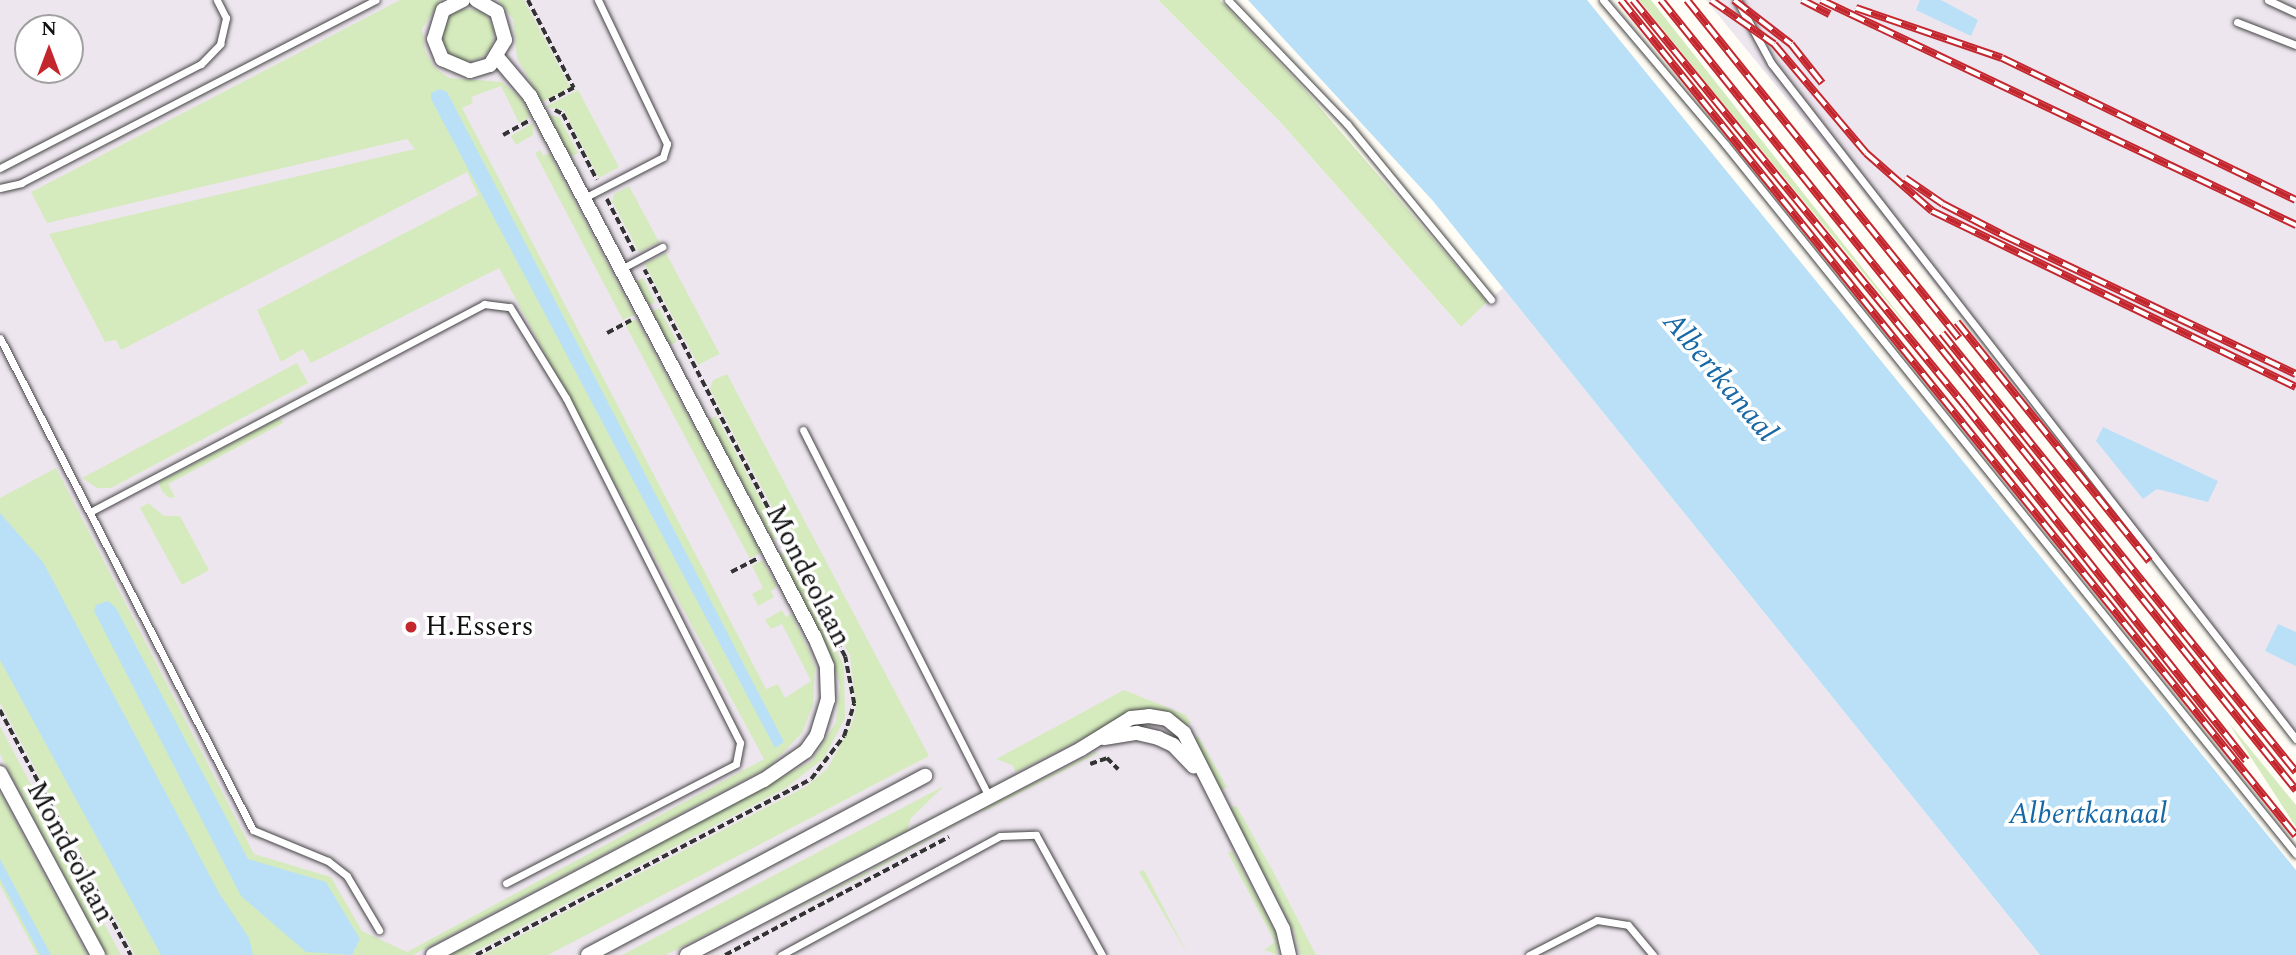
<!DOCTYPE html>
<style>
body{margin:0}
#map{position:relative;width:2296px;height:955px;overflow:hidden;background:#fffdf5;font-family:Spectral,serif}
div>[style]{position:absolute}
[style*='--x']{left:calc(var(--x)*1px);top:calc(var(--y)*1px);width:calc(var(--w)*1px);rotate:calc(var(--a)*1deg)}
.industrial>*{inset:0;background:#eee6ef}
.green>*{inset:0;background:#d5ebbd;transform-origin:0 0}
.round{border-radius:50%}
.water>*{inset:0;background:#b9e0f7}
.path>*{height:3.5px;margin-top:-1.75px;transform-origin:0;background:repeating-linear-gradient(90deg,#333 0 7px,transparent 0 10.5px)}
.roads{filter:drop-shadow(0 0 2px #444) drop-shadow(0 0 2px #444)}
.service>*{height:7px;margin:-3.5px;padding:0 3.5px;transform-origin:3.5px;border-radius:3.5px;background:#fff}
.minor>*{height:14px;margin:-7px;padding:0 7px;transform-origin:7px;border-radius:7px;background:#fff}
.rail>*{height:8px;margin-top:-4px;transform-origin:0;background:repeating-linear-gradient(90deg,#fff 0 16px,#c4262e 0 32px);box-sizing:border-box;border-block:2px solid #c4262e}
.dots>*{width:19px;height:19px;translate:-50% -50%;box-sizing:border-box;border:4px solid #fff;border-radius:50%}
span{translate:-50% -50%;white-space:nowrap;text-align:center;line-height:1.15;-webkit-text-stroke:7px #fff;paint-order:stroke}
.street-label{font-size:28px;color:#111}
.poi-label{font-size:28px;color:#111}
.left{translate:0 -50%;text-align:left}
.water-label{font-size:30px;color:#1768a6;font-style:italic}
.north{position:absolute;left:14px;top:14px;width:70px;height:70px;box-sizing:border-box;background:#fff;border:2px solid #a0a0a0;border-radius:50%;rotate:0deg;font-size:19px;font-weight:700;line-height:28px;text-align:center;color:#111}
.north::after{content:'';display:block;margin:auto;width:24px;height:32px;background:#c4262e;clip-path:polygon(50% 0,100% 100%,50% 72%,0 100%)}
</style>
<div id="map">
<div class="industrial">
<i style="clip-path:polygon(evenodd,0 0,1158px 0,1282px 124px,1460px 326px,1503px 288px,2040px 955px,0 955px,0 0,28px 28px,70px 28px,70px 70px,28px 70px,28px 28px)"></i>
<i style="clip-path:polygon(1706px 0,2296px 0,2296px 744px,1855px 182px)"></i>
</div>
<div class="green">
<i style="clip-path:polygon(400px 0,441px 0,422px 29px,425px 51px,434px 67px,449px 78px,502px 82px,521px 99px,530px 117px,519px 123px,501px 86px,471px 97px,473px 103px,462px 108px,766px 689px,778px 684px,785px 698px,811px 681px,782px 624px,771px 629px,765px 620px,782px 610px,786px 617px,791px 614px,810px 653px,815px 667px,813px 705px,802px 733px,770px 766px,413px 955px,135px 955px,0 703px,0 498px,56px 468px,254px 854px,331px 877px,362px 931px,407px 952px,764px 759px,499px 268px,311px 363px,303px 349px,281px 362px,257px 310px,478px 195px,467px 172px,121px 350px,116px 340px,105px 342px,49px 234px,415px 149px,407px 139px,47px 223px,31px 192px)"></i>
<i style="clip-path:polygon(498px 0,524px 0,570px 87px,542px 102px,517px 58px,513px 19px)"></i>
<i style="clip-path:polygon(1158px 0,1220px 0,1304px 89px,1487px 302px,1461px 327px,1282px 124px)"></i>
<i style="clip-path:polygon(1639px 0,1651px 0,1928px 351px,1716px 95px)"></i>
<i class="round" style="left:442px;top:9px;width:52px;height:52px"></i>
<i style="clip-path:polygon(578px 90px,619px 167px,599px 178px,564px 110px,545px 107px)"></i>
<i style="clip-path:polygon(549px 115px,559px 117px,578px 153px,571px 157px)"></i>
<i style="clip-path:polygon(533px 123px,533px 135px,516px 145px,511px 136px)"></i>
<i style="clip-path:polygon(540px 150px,543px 156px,549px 153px,634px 315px,623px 320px,535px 153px)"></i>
<i style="clip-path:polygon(629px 186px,659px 242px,639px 252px,612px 201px,614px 194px)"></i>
<i style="left:666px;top:253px;width:114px;height:24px;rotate:62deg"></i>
<i style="left:643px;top:278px;width:27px;height:7px;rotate:63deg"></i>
<i style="left:659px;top:308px;width:38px;height:8px;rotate:62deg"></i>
<i style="left:636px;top:319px;width:265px;height:12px;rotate:62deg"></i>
<i style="clip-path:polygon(297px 363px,308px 383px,111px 488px,97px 488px,82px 478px)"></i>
<i style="clip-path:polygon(727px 374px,929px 756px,548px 955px,483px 955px,807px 786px,827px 769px,852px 724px,856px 706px,850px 656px,710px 389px,713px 380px)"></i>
<i style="left:716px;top:416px;width:136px;height:8px;rotate:62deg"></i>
<i style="clip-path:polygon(280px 418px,283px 423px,168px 484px,175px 497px,169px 498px,161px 490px,159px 482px)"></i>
<i style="clip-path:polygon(148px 503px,164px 516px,180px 516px,209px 570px,182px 585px,140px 508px)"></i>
<i style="clip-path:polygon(779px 553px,789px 555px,844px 666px,845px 718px,824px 758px,786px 788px,535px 920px,468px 955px,450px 955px,812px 761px,836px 722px,840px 685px,829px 651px)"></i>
<i style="clip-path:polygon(762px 560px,777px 587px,771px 591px,774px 597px,758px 606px,752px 594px,763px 588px,752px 566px)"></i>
<i style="clip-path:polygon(1124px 690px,1186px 715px,1191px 723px,1185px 725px,1160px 710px,1138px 710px,1016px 772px,1012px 765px,996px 759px)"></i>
<i style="clip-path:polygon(2228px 722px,2296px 805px,2296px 827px)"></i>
<i style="clip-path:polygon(0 726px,114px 942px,121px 955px,107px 955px,0 754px)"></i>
<i style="clip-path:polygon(1198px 736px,1227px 787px,1221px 790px,1194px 739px)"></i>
<i style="left:1096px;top:752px;width:2px;height:127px;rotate:63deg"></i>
<i style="clip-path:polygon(944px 786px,911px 818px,907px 830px,666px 955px,622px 955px)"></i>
<i style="clip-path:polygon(0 793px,87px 955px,37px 955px,0 885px)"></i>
<i style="clip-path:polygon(1236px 805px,1275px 875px,1316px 955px,1300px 955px,1294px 931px,1230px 809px)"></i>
<i style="clip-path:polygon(980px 812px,873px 871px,872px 869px)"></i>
<i style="clip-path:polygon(1232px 851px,1276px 934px,1278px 955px,1264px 950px,1275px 942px,1228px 853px)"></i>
<i style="clip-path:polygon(1144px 870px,1188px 955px,1139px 872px)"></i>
<i style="clip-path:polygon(869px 871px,870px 873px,759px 928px)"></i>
</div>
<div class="water">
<i style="clip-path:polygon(1248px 0,1587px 0,2296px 870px,2296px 955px,2040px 955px,1433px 201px)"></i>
<i style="clip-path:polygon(1920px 0,1941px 0,1978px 20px,1971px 36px,1916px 10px)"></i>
<i style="clip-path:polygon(440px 89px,447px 92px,784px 742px,775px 748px,431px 99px,431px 93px)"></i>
<i style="clip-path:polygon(2103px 427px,2218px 481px,2208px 502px,2157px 489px,2143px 499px,2096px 441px)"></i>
<i style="clip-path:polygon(0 513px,43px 562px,219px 893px,249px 938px,253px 955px,161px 955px,0 660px)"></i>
<i style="clip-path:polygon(108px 601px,116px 608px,248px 859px,326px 882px,360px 939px,352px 955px,306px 952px,241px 896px,94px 611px,96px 605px)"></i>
<i style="clip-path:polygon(2278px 624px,2296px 632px,2296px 666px,2265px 651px)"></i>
<i style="clip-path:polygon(0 859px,51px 955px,40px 955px,0 879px)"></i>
</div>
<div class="path">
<i style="--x:528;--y:0;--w:99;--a:62.4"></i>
<i style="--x:574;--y:88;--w:30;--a:152"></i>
<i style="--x:555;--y:110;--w:9;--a:27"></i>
<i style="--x:563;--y:114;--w:74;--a:62.7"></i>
<i style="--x:503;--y:135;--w:29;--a:-29"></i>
<i style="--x:607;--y:199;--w:59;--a:62.6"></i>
<i style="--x:607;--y:333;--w:27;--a:-28"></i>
<i style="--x:731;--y:572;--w:29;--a:-27"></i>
<i style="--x:0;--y:710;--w:278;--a:61.9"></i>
<i style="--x:1090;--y:764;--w:18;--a:-19"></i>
<i style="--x:1107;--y:758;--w:16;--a:45"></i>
<i style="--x:476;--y:955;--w:378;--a:-27.7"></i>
<i style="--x:811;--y:779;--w:54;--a:-52.5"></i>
<i style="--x:844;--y:736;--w:34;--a:-73"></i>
<i style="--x:854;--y:704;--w:48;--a:-100.8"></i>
<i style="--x:845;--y:657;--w:436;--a:-117.4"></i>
<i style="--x:725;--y:955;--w:253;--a:-27.8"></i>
</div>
<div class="roads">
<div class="service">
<i style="--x:1228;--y:0;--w:172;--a:46.2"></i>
<i style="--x:1347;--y:124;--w:227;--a:50.6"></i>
<i style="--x:1603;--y:0;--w:189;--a:49.7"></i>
<i style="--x:1725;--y:144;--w:911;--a:51.19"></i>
<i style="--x:1737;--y:0;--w:72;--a:61.6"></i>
<i style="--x:1771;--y:63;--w:856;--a:52.17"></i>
<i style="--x:2268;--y:0;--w:31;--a:25"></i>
<i style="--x:2237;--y:22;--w:63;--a:21.3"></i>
<i style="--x:0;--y:168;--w:226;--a:-27.4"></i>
<i style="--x:201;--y:64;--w:28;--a:-46"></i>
<i style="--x:220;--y:44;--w:27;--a:-77"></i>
<i style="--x:226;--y:18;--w:20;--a:-117"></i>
<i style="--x:0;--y:188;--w:22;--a:-13"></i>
<i style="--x:21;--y:183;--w:399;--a:-27.3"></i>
<i style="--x:584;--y:198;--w:89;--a:-27.4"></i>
<i style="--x:663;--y:157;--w:14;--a:-73"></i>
<i style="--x:667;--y:144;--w:160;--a:-115.6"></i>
<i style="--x:621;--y:269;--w:47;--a:-28.2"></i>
<i style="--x:0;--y:338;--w:553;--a:62.79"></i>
<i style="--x:253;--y:830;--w:81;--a:22.5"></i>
<i style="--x:328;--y:861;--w:24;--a:38"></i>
<i style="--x:347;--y:876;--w:63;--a:59.3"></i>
<i style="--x:803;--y:430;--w:411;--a:63.1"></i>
<i style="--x:90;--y:512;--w:446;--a:-27.8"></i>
<i style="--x:484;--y:304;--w:26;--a:7"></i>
<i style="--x:510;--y:307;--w:107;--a:58.4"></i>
<i style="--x:566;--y:398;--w:386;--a:63.2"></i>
<i style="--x:740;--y:743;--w:21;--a:101"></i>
<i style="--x:736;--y:764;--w:259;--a:152.6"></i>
<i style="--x:781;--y:955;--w:249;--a:-28.5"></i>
<i style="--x:1000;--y:836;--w:36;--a:-2"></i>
<i style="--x:1036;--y:835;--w:137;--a:61.2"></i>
<i style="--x:1529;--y:955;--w:76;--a:-27.2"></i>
<i style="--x:1597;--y:920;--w:31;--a:9"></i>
<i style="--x:1628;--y:925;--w:39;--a:50"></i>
</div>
<div class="minor">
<i style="--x:463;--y:0;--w:22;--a:153"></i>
<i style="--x:443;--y:10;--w:30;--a:107"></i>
<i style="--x:434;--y:39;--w:22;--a:68"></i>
<i style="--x:442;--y:59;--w:30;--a:23"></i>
<i style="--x:470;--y:71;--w:21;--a:-17"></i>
<i style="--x:490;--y:65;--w:29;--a:-59"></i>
<i style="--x:505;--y:40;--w:29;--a:-106"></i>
<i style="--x:497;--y:12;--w:24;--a:-150"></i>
<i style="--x:1104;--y:738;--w:33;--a:-9"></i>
<i style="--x:1137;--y:733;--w:22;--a:13"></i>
<i style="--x:1158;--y:738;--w:17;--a:25"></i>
<i style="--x:1173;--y:745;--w:30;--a:46"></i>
<i style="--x:0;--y:773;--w:207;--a:61.7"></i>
<i style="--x:433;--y:955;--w:374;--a:-27.9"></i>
<i style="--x:764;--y:780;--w:51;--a:-34.6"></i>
<i style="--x:806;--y:751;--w:19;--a:-55"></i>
<i style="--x:817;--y:735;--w:37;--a:-73"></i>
<i style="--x:828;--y:700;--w:34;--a:-92"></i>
<i style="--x:827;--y:666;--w:33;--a:-113"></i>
<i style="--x:814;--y:636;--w:610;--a:-117.74"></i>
<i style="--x:530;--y:96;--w:50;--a:-130.1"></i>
<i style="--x:588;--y:955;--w:382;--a:-28"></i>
<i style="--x:687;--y:955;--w:445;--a:-27.6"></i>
<i style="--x:1081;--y:749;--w:59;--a:-31.8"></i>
<i style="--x:1131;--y:718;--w:18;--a:-6"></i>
<i style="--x:1149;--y:716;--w:18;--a:9"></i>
<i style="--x:1167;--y:719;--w:22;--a:39"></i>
<i style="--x:1184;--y:733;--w:220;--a:63.2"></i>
<i style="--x:1283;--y:929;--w:27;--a:77"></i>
</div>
</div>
<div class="rail">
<i style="--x:1621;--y:0;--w:1074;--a:51.08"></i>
<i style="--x:1633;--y:0;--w:526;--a:50.71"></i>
<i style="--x:1966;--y:407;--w:451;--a:51.6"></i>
<i style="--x:1661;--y:0;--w:1014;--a:51.21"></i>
<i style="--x:1687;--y:0;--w:434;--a:51.2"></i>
<i style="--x:1711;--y:0;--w:77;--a:34.9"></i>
<i style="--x:1774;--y:44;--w:143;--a:49.8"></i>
<i style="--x:1866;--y:153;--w:88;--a:41.3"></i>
<i style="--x:1932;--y:211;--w:404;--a:25.8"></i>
<i style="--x:1734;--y:0;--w:72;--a:37.7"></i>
<i style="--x:1791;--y:44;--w:50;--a:51.5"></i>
<i style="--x:1802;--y:0;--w:31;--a:27"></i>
<i style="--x:1821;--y:0;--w:526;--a:25.35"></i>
<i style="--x:1856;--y:8;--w:154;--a:18.9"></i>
<i style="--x:2002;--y:58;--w:326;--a:25.8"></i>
<i style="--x:1905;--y:178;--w:46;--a:34.4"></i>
<i style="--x:1943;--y:204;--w:70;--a:27.3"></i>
<i style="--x:2005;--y:236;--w:322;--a:25.4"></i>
<i style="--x:1957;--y:322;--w:307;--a:51.2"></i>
<i style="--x:1942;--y:333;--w:564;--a:51.12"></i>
</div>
<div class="dots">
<i style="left:411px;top:627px;background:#c4262e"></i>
</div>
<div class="street-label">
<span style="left:808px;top:576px;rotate:63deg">Mondeolaan</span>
<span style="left:70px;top:852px;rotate:62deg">Mondeolaan</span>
</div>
<div class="poi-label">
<span class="left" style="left:425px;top:627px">H.Essers</span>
</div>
<div class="water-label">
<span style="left:1720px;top:377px;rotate:50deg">Albertkanaal</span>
<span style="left:2088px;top:814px">Albertkanaal</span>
</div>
<div class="north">N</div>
</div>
